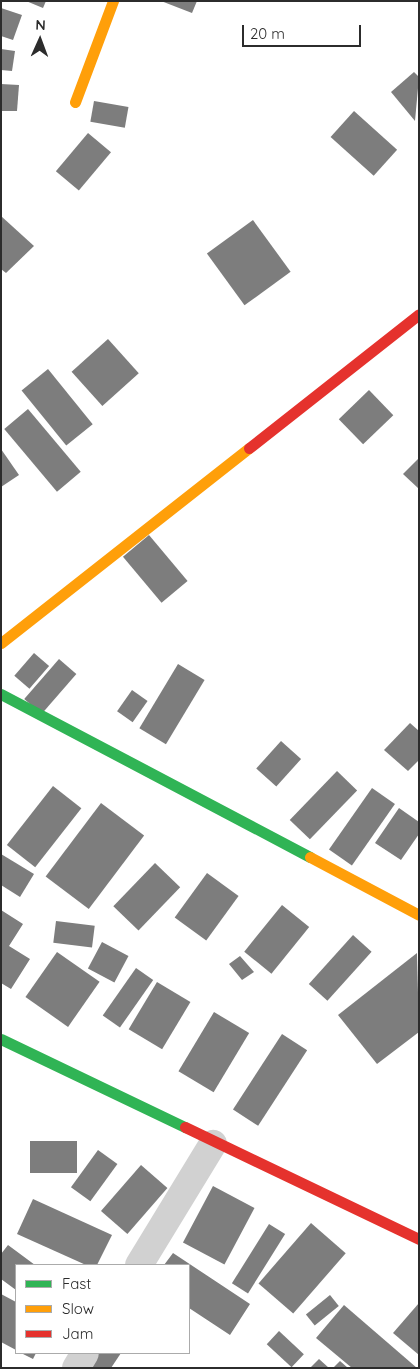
<!DOCTYPE html>
<style>
body{margin:0}
#map{position:relative;width:420px;height:1369px;overflow:hidden;background:#fff;font-family:Quicksand,sans-serif}
div>[style]{position:absolute}
[style*='--x']{left:calc(var(--x)*1px);top:calc(var(--y)*1px);width:calc(var(--w)*1px);rotate:calc(var(--a)*1deg)}
.building>*{inset:0;background:#7d7d7d;transform-origin:0 0}
.street>*{height:28px;margin:-14px;padding:0 14px;transform-origin:14px;border-radius:14px;background:#d1d1d1}
.fast>*{height:11px;margin:-5.5px;padding:0 5.5px;transform-origin:5.5px;border-radius:5.5px;background:#30b455}
.slow>*{height:11px;margin:-5.5px;padding:0 5.5px;transform-origin:5.5px;border-radius:5.5px;background:#ff9f0a}
.jam>*{height:11px;margin:-5.5px;padding:0 5.5px;transform-origin:5.5px;border-radius:5.5px;background:#e5322d}
span{translate:-50% -50%;white-space:nowrap;text-align:center;line-height:1.15;-webkit-text-stroke:5px #fff;paint-order:stroke}
.frame{position:absolute;inset:0;border:2px solid #2c2c2c;pointer-events:none}
.legend{position:absolute;left:15px;top:1264px;width:175px;height:90px;box-sizing:border-box;background:#fff;border:1px solid #ababab;margin:0;padding:6px 9px;list-style:none;font-size:15px;color:#2c2c2c}
.legend li{display:flex;align-items:center;gap:10px;height:25px}
.legend b{width:25px;border:1px solid #ababab}
.north{position:absolute;left:15px;top:15px;width:50px;height:50px;-webkit-text-stroke:4px #fff;paint-order:stroke;rotate:2deg;font-size:14px;font-weight:700;line-height:20px;text-align:center;color:#2c2c2c}
.north::after{content:'';display:block;margin:auto;width:18px;height:22px;background:#2c2c2c;clip-path:polygon(50% 0,100% 100%,50% 72%,0 100%)}
.scale{position:absolute;left:242px;top:25px;width:119px;height:22px;box-sizing:border-box;border:2px solid #2c2c2c;border-top:0;padding-left:6px;font-size:15px;line-height:18px;white-space:nowrap;color:#2c2c2c;-webkit-text-stroke:4px #fff;paint-order:stroke}
</style>
<div id="map">
<div class="building">
<i style="clip-path:polygon(26px 1px,46px 1px,43px 8px)"></i>
<i style="clip-path:polygon(161px 1px,197px 1px,192px 13px)"></i>
<i style="clip-path:polygon(1px 8px,22px 15px,13px 40px,1px 36px)"></i>
<i style="clip-path:polygon(1px 49px,15px 51px,12px 71px,1px 70px)"></i>
<i style="clip-path:polygon(414px 72px,419px 77px,415px 121px,391px 92px)"></i>
<i style="clip-path:polygon(1px 84px,19px 85px,17px 111px,1px 111px)"></i>
<i style="left:94px;top:101px;width:35px;height:21px;rotate:10deg"></i>
<i style="left:354px;top:111px;width:58px;height:35px;rotate:42deg"></i>
<i style="left:88px;top:133px;width:30px;height:50px;rotate:40deg"></i>
<i style="clip-path:polygon(1px 216px,34px 246px,6px 273px,1px 269px)"></i>
<i style="left:253px;top:220px;width:64px;height:57px;rotate:54deg"></i>
<i style="left:108px;top:339px;width:46px;height:49px;rotate:48deg"></i>
<i style="left:48px;top:369px;width:71px;height:34px;rotate:51deg"></i>
<i style="left:369px;top:390px;width:35px;height:42px;rotate:46deg"></i>
<i style="left:28px;top:409px;width:82px;height:31px;rotate:50deg"></i>
<i style="clip-path:polygon(1px 449px,19px 475px,1px 487px)"></i>
<i style="clip-path:polygon(419px 458px,419px 489px,403px 474px)"></i>
<i style="left:149px;top:535px;width:60px;height:34px;rotate:50deg"></i>
<i style="left:34px;top:653px;width:20px;height:30px;rotate:41deg"></i>
<i style="left:59px;top:659px;width:23px;height:53px;rotate:41deg"></i>
<i style="left:178px;top:664px;width:31px;height:75px;rotate:31deg"></i>
<i style="left:132px;top:690px;width:19px;height:26px;rotate:35deg"></i>
<i style="clip-path:polygon(410px 723px,419px 731px,419px 760px,408px 771px,384px 750px)"></i>
<i style="left:281px;top:741px;width:27px;height:37px;rotate:42deg"></i>
<i style="left:337px;top:771px;width:28px;height:68px;rotate:44deg"></i>
<i style="left:53px;top:786px;width:36px;height:75px;rotate:38deg"></i>
<i style="left:372px;top:788px;width:28px;height:75px;rotate:35deg"></i>
<i style="left:101px;top:803px;width:54px;height:92px;rotate:37deg"></i>
<i style="clip-path:polygon(399px 808px,419px 822px,419px 834px,401px 860px,375px 843px)"></i>
<i style="clip-path:polygon(1px 854px,34px 874px,20px 897px,1px 885px)"></i>
<i style="left:155px;top:863px;width:35px;height:60px;rotate:44deg"></i>
<i style="left:207px;top:873px;width:39px;height:55px;rotate:36deg"></i>
<i style="left:282px;top:905px;width:35px;height:60px;rotate:39deg"></i>
<i style="clip-path:polygon(1px 910px,23px 924px,9px 946px,30px 959px,11px 989px,1px 983px)"></i>
<i style="left:56px;top:921px;width:39px;height:22px;rotate:7deg"></i>
<i style="left:353px;top:935px;width:25px;height:66px;rotate:42deg"></i>
<i style="left:102px;top:942px;width:30px;height:30px;rotate:28deg"></i>
<i style="left:57px;top:952px;width:52px;height:55px;rotate:35deg"></i>
<i style="clip-path:polygon(417px 953px,419px 1032px,377px 1064px,338px 1015px)"></i>
<i style="clip-path:polygon(240px 956px,254px 972px,242px 980px,229px 964px)"></i>
<i style="left:136px;top:968px;width:21px;height:58px;rotate:35deg"></i>
<i style="left:157px;top:982px;width:39px;height:55px;rotate:31deg"></i>
<i style="left:214px;top:1012px;width:41px;height:69px;rotate:31deg"></i>
<i style="left:282px;top:1034px;width:30px;height:90px;rotate:33deg"></i>
<i style="left:30px;top:1141px;width:47px;height:32px"></i>
<i style="left:98px;top:1150px;width:24px;height:46px;rotate:36deg"></i>
<i style="left:141px;top:1165px;width:35px;height:61px;rotate:41deg"></i>
<i style="left:213px;top:1186px;width:47px;height:64px;rotate:28deg"></i>
<i style="clip-path:polygon(33px 1199px,112px 1235px,97px 1265px,86px 1265px,17px 1234px)"></i>
<i style="left:311px;top:1223px;width:46px;height:80px;rotate:41deg"></i>
<i style="left:269px;top:1224px;width:19px;height:70px;rotate:32deg"></i>
<i style="clip-path:polygon(8px 1245px,35px 1265px,16px 1265px,16px 1290px,1px 1279px,1px 1254px)"></i>
<i style="clip-path:polygon(173px 1253px,250px 1304px,230px 1335px,189px 1308px,189px 1265px,164px 1265px)"></i>
<i style="clip-path:polygon(1px 1294px,16px 1302px,16px 1350px,1px 1342px)"></i>
<i style="left:330px;top:1295px;width:14px;height:31px;rotate:51deg"></i>
<i style="clip-path:polygon(419px 1303px,419px 1355px,393px 1333px)"></i>
<i style="clip-path:polygon(344px 1305px,417px 1368px,352px 1368px,316px 1338px)"></i>
<i style="left:279px;top:1331px;width:34px;height:18px;rotate:43deg"></i>
<i style="clip-path:polygon(21px 1353px,36px 1353px,33px 1359px)"></i>
<i style="clip-path:polygon(91px 1353px,121px 1353px,111px 1368px,81px 1368px)"></i>
<i style="clip-path:polygon(319px 1359px,329px 1368px,310px 1368px)"></i>
<i style="clip-path:polygon(340px 1361px,348px 1368px,333px 1368px)"></i>
</div>
<div class="street">
<i style="--x:139;--y:1265;--w:142;--a:-58.6"></i>
<i style="--x:76;--y:1368;--w:17;--a:-59"></i>
</div>
<div class="fast">
<i style="--x:1;--y:694;--w:349;--a:27.8"></i>
<i style="--x:1;--y:1039;--w:204;--a:25.6"></i>
</div>
<div class="slow">
<i style="--x:75;--y:102;--w:108;--a:-69.4"></i>
<i style="--x:1;--y:643;--w:315;--a:-38.2"></i>
<i style="--x:310;--y:857;--w:123;--a:28"></i>
</div>
<div class="jam">
<i style="--x:249;--y:448;--w:216;--a:-38.2"></i>
<i style="--x:185;--y:1127;--w:259;--a:25.6"></i>
</div>
<div class="frame"></div>
<ul class="legend">
<li><b style="height:6px;background:#30b455"></b>Fast</li>
<li><b style="height:6px;background:#ff9f0a"></b>Slow</li>
<li><b style="height:6px;background:#e5322d"></b>Jam</li>
</ul>
<div class="north">N</div>
<div class="scale">20 m</div>
</div>
